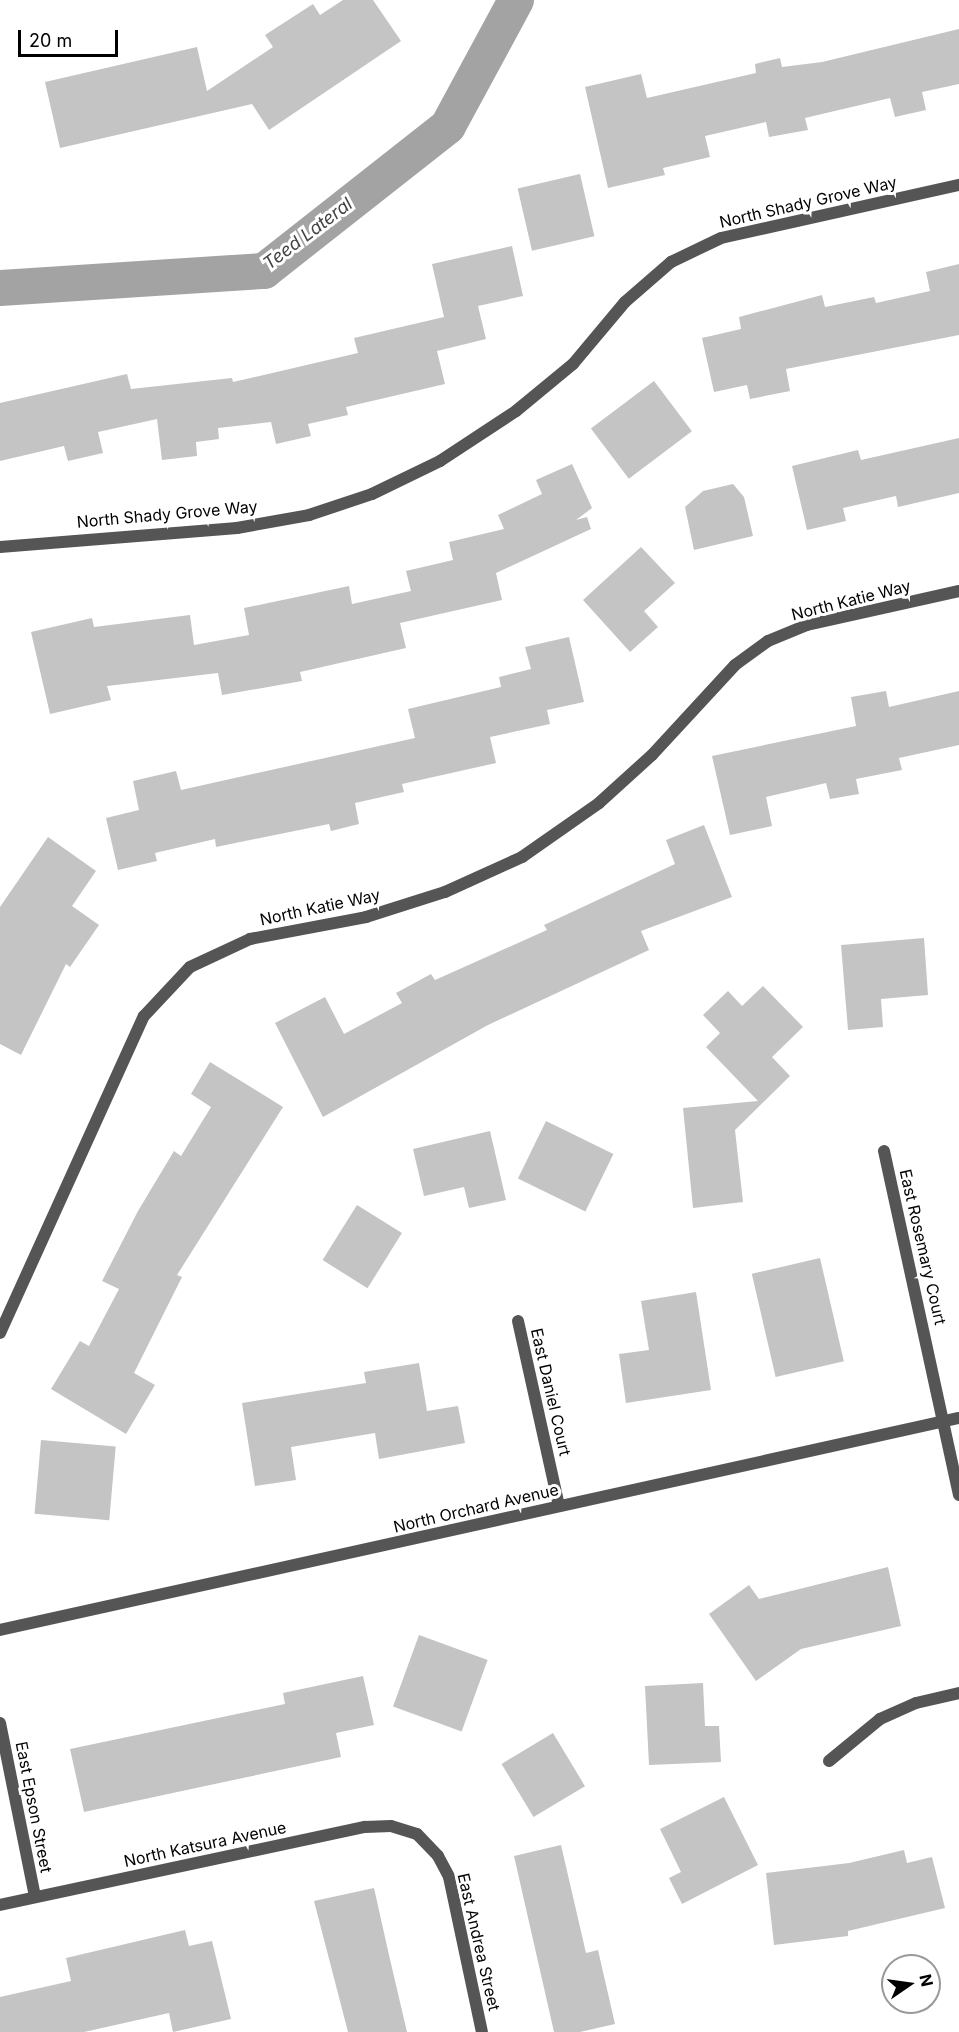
<!DOCTYPE html>
<style>
body{margin:0}
#map{position:relative;width:959px;height:2032px;overflow:hidden;background:#fff;font-family:Inter,sans-serif}
div>[style]{position:absolute}
[style*='--x']{left:calc(var(--x)*1px);top:calc(var(--y)*1px);width:calc(var(--w)*1px);rotate:calc(var(--a)*1deg)}
.canal>*{height:36px;margin:-18px;padding:0 18px;transform-origin:18px;border-radius:18px;background:#a3a3a3}
.building>*{inset:0;background:#c4c4c4;transform-origin:0 0}
.minor>*{height:12px;margin:-6px;padding:0 6px;transform-origin:6px;border-radius:6px;background:#555}
.tertiary>*{height:12px;margin:-6px;padding:0 6px;transform-origin:6px;border-radius:6px;background:#555}
span{translate:-50% -50%;white-space:nowrap;text-align:center;line-height:1.15;-webkit-text-stroke:6px #fff;paint-order:stroke}
.street-label{font-size:16px;color:#000}
.water-label{font-size:18px;color:#444;font-style:italic}
.north{position:absolute;left:881px;top:1954px;width:60px;height:60px;box-sizing:border-box;background:#fff;border:2px solid #999;border-radius:50%;rotate:77deg;font-size:16px;font-weight:700;line-height:24px;text-align:center;color:#000}
.north::after{content:'';display:block;margin:auto;width:21px;height:27px;background:#000;clip-path:polygon(50% 0,100% 100%,50% 72%,0 100%)}
.scale{position:absolute;left:18px;top:30px;width:100px;height:27px;box-sizing:border-box;border:3px solid #000;border-top:0;padding-left:8px;font-size:18px;line-height:21px;white-space:nowrap;color:#000;-webkit-text-stroke:4px #fff;paint-order:stroke}
</style>
<div id="map">
<div class="canal">
<i style="--x:0;--y:288;--w:265;--a:-3.7"></i>
<i style="--x:264;--y:271;--w:234;--a:-38.2"></i>
<i style="--x:448;--y:126;--w:143;--a:-61.6"></i>
</div>
<div class="building">
<i style="clip-path:polygon(343px 0,373px 0,401px 41px,269px 130px,252px 104px,60px 148px,45px 82px,197px 47px,207px 91px,273px 47px,265px 35px,313px 4px,320px 15px)"></i>
<i style="clip-path:polygon(959px 29px,959px 84px,922px 92px,926px 110px,895px 117px,890px 98px,805px 118px,808px 130px,769px 137px,766px 122px,705px 136px,710px 157px,663px 168px,665px 175px,608px 188px,585px 87px,641px 74px,647px 98px,756px 73px,755px 64px,780px 58px,782px 67px,822px 62px)"></i>
<i style="left:580px;top:174px;width:64px;height:64px;rotate:77deg"></i>
<i style="clip-path:polygon(512px 246px,523px 296px,478px 306px,486px 339px,437px 351px,445px 384px,346px 407px,348px 415px,308px 424px,311px 436px,276px 444px,271px 422px,218px 428px,219px 439px,196px 442px,197px 456px,162px 460px,157px 419px,98px 432px,103px 453px,68px 461px,64px 446px,0 461px,0 403px,127px 374px,131px 389px,232px 378px,233px 382px,358px 353px,354px 338px,444px 317px,432px 264px)"></i>
<i style="clip-path:polygon(959px 264px,959px 335px,786px 369px,790px 391px,750px 399px,747px 385px,714px 392px,702px 338px,741px 329px,739px 317px,822px 295px,825px 307px,874px 297px,876px 303px,930px 291px,926px 272px)"></i>
<i style="left:654px;top:381px;width:63px;height:79px;rotate:53deg"></i>
<i style="clip-path:polygon(959px 438px,959px 493px,898px 507px,896px 496px,843px 508px,846px 521px,807px 530px,792px 466px,858px 450px,861px 460px)"></i>
<i style="clip-path:polygon(572px 464px,592px 508px,576px 520px,587px 517px,591px 529px,496px 573px,502px 600px,400px 623px,406px 648px,300px 672px,302px 681px,222px 695px,218px 673px,107px 686px,111px 700px,50px 714px,31px 632px,92px 618px,94px 627px,190px 615px,194px 645px,249px 635px,244px 608px,349px 586px,352px 604px,411px 591px,406px 571px,453px 560px,449px 542px,504px 529px,498px 515px,542px 494px,536px 480px)"></i>
<i style="clip-path:polygon(733px 484px,744px 497px,753px 536px,694px 550px,685px 507px,703px 491px)"></i>
<i style="clip-path:polygon(641px 547px,675px 583px,644px 611px,658px 627px,630px 652px,583px 600px)"></i>
<i style="clip-path:polygon(569px 637px,584px 702px,547px 710px,550px 724px,490px 737px,496px 763px,402px 784px,404px 792px,355px 803px,359px 824px,331px 831px,329px 824px,216px 847px,215px 839px,155px 853px,157px 861px,118px 870px,106px 818px,139px 810px,133px 781px,176px 771px,181px 790px,415px 738px,408px 709px,501px 687px,499px 677px,531px 669px,525px 647px)"></i>
<i style="clip-path:polygon(886px 691px,889px 707px,959px 691px,959px 745px,899px 758px,902px 770px,856px 779px,859px 794px,830px 799px,826px 783px,766px 797px,772px 826px,730px 835px,712px 756px,856px 726px,851px 697px)"></i>
<i style="clip-path:polygon(704px 825px,732px 897px,641px 931px,649px 950px,488px 1025px,323px 1117px,275px 1023px,325px 997px,344px 1034px,402px 1003px,396px 993px,431px 974px,435px 980px,547px 930px,544px 925px,675px 864px,666px 840px)"></i>
<i style="clip-path:polygon(48px 837px,96px 871px,72px 906px,99px 925px,70px 967px,66px 964px,21px 1055px,0 1044px,0 907px)"></i>
<i style="clip-path:polygon(924px 938px,928px 995px,881px 999px,883px 1027px,848px 1030px,841px 945px)"></i>
<i style="clip-path:polygon(763px 986px,803px 1027px,772px 1057px,790px 1076px,735px 1130px,743px 1202px,693px 1208px,683px 1108px,758px 1101px,706px 1047px,720px 1033px,703px 1015px,728px 991px,742px 1006px)"></i>
<i style="clip-path:polygon(210px 1062px,283px 1107px,177px 1275px,182px 1277px,134px 1373px,155px 1385px,126px 1434px,51px 1389px,80px 1341px,89px 1346px,119px 1289px,102px 1281px,138px 1211px,174px 1151px,181px 1156px,211px 1107px,191px 1094px)"></i>
<i style="left:546px;top:1121px;width:75px;height:64px;rotate:26deg"></i>
<i style="clip-path:polygon(490px 1131px,506px 1200px,469px 1208px,464px 1187px,424px 1196px,413px 1149px)"></i>
<i style="left:357px;top:1205px;width:53px;height:65px;rotate:32deg"></i>
<i style="left:820px;top:1258px;width:106px;height:70px;rotate:77deg"></i>
<i style="clip-path:polygon(696px 1292px,711px 1390px,626px 1403px,619px 1354px,649px 1350px,641px 1301px)"></i>
<i style="clip-path:polygon(419px 1363px,427px 1411px,458px 1406px,465px 1443px,379px 1459px,375px 1433px,291px 1447px,296px 1480px,255px 1486px,242px 1403px,366px 1383px,364px 1372px)"></i>
<i style="left:41px;top:1440px;width:75px;height:74px;rotate:5deg"></i>
<i style="clip-path:polygon(888px 1567px,901px 1626px,801px 1649px,756px 1681px,709px 1614px,749px 1585px,759px 1599px)"></i>
<i style="left:419px;top:1635px;width:73px;height:76px;rotate:20deg"></i>
<i style="clip-path:polygon(363px 1676px,374px 1725px,336px 1733px,341px 1757px,84px 1812px,70px 1749px,285px 1704px,283px 1693px)"></i>
<i style="clip-path:polygon(703px 1683px,705px 1726px,719px 1726px,721px 1762px,649px 1765px,645px 1686px)"></i>
<i style="left:553px;top:1733px;width:62px;height:60px;rotate:59deg"></i>
<i style="clip-path:polygon(724px 1797px,758px 1865px,682px 1904px,669px 1878px,681px 1872px,660px 1829px)"></i>
<i style="clip-path:polygon(561px 1845px,586px 1953px,598px 1950px,615px 2024px,580px 2032px,554px 2032px,514px 1856px)"></i>
<i style="clip-path:polygon(904px 1850px,907px 1863px,932px 1857px,945px 1908px,848px 1931px,848px 1936px,774px 1945px,766px 1873px,849px 1863px)"></i>
<i style="clip-path:polygon(374px 1888px,389px 1955px,407px 2032px,348px 2032px,314px 1901px)"></i>
<i style="clip-path:polygon(185px 1930px,189px 1946px,212px 1941px,231px 2019px,173px 2032px,169px 2013px,84px 2032px,0 2032px,0 1997px,71px 1981px,66px 1958px)"></i>
</div>
<div class="minor">
<i style="--x:0;--y:547;--w:238;--a:-4.6"></i>
<i style="--x:237;--y:528;--w:73;--a:-10.2"></i>
<i style="--x:309;--y:515;--w:66;--a:-18.4"></i>
<i style="--x:372;--y:494;--w:76;--a:-25.9"></i>
<i style="--x:440;--y:461;--w:91;--a:-33.3"></i>
<i style="--x:516;--y:411;--w:74;--a:-39.5"></i>
<i style="--x:573;--y:364;--w:81;--a:-50"></i>
<i style="--x:625;--y:302;--w:61;--a:-41"></i>
<i style="--x:671;--y:262;--w:55;--a:-25.6"></i>
<i style="--x:721;--y:238;--w:244;--a:-12.6"></i>
<i style="--x:884;--y:1151;--w:352;--a:77.7"></i>
<i style="--x:518;--y:1321;--w:189;--a:77.5"></i>
<i style="--x:0;--y:1333;--w:348;--a:-65.6"></i>
<i style="--x:144;--y:1016;--w:67;--a:-46.8"></i>
<i style="--x:190;--y:967;--w:66;--a:-25"></i>
<i style="--x:250;--y:939;--w:118;--a:-10.7"></i>
<i style="--x:366;--y:917;--w:83;--a:-17.6"></i>
<i style="--x:445;--y:892;--w:85;--a:-24.4"></i>
<i style="--x:522;--y:857;--w:94;--a:-35"></i>
<i style="--x:599;--y:803;--w:72;--a:-42.2"></i>
<i style="--x:652;--y:755;--w:122;--a:-47.3"></i>
<i style="--x:735;--y:665;--w:41;--a:-36"></i>
<i style="--x:768;--y:641;--w:42;--a:-22.3"></i>
<i style="--x:807;--y:625;--w:156;--a:-12.6"></i>
<i style="--x:0;--y:1723;--w:177;--a:78.6"></i>
<i style="--x:829;--y:1761;--w:66;--a:-39.5"></i>
<i style="--x:880;--y:1719;--w:39;--a:-24"></i>
<i style="--x:916;--y:1703;--w:44;--a:-13.1"></i>
<i style="--x:0;--y:1905;--w:373;--a:-12.1"></i>
<i style="--x:365;--y:1827;--w:26;--a:-2"></i>
<i style="--x:391;--y:1826;--w:27;--a:17"></i>
<i style="--x:417;--y:1834;--w:30;--a:46"></i>
<i style="--x:438;--y:1856;--w:24;--a:62"></i>
<i style="--x:449;--y:1877;--w:158;--a:78"></i>
</div>
<div class="tertiary">
<i style="--x:0;--y:1630;--w:982;--a:-12.47"></i>
</div>
<div class="street-label">
<span style="left:808px;top:202px;rotate:-13deg">North Shady Grove Way</span>
<span style="left:167px;top:514px;rotate:-5deg">North Shady Grove Way</span>
<span style="left:851px;top:600px;rotate:-14deg">North Katie Way</span>
<span style="left:320px;top:907px;rotate:-12deg">North Katie Way</span>
<span style="left:923px;top:1247px;rotate:77deg">East Rosemary Court</span>
<span style="left:551px;top:1392px;rotate:77deg">East Daniel Court</span>
<span style="left:476px;top:1508px;rotate:-13deg">North Orchard Avenue</span>
<span style="left:34px;top:1807px;rotate:79deg">East Epson Street</span>
<span style="left:205px;top:1844px;rotate:-12deg">North Katsura Avenue</span>
<span style="left:479px;top:1942px;rotate:77deg">East Andrea Street</span>
</div>
<div class="water-label">
<span style="left:308px;top:234px;rotate:-37deg">Teed Lateral</span>
</div>
<div class="north">N</div>
<div class="scale">20 m</div>
</div>
